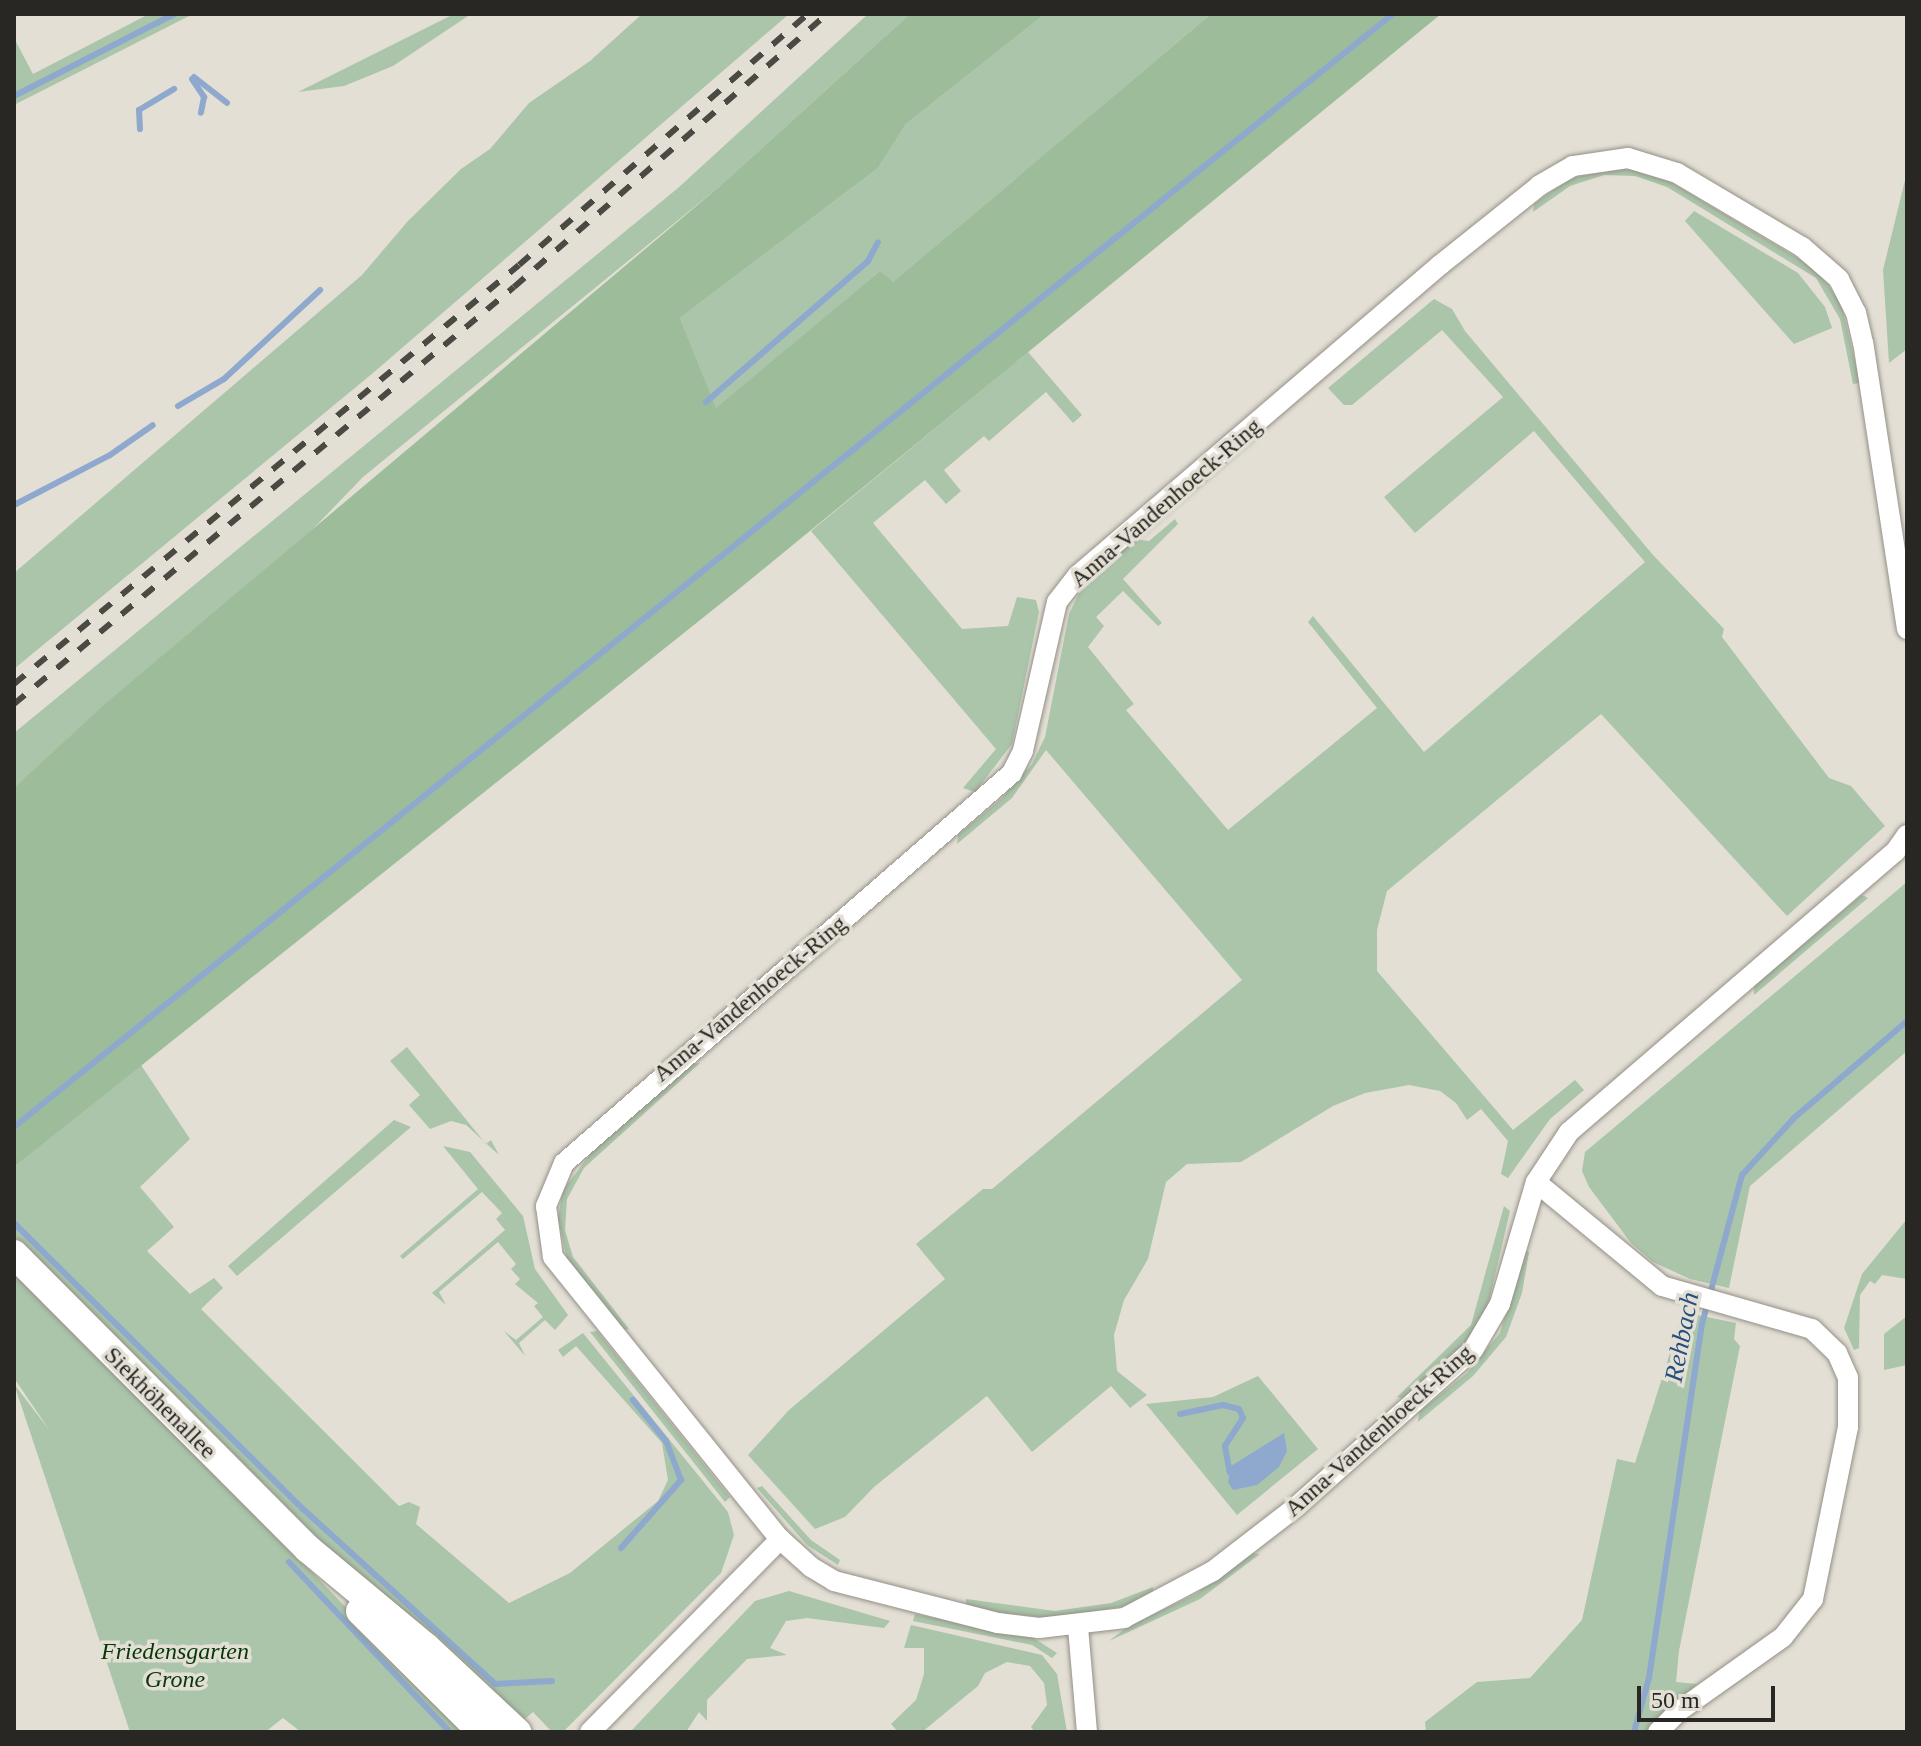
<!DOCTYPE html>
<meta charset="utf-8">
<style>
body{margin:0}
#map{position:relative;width:1921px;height:1746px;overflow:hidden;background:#e3dfd5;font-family:"Times New Roman",serif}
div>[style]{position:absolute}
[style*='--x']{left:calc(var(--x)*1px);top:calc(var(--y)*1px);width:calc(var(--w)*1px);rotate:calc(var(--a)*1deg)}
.green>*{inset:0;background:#aac5a9}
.forest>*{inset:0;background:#9cbc9a}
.water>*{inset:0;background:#8ea9cd}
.stream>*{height:6px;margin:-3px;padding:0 3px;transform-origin:3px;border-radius:3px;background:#8ea9cd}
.roads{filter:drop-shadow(0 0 2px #949087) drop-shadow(0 0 2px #949087)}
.minor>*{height:20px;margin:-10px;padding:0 10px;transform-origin:10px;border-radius:10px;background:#fff}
.secondary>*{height:28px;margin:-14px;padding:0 14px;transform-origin:14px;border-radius:14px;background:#fff}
.rail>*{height:6px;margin-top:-3px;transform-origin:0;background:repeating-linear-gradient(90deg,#4b4944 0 14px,transparent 0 28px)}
span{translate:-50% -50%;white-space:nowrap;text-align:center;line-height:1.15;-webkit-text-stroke:7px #e3dfd5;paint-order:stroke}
.street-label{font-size:24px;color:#282723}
.park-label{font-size:24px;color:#053708;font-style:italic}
.water-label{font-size:26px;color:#274e7d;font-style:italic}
.frame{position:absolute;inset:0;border:16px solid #282723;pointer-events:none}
.scale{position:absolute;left:1637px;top:1686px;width:138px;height:36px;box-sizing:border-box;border:4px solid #282723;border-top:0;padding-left:10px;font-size:24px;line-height:28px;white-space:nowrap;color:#282723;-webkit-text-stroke:6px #e3dfd5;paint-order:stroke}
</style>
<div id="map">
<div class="green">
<i style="clip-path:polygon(149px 14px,193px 14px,14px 105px,14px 38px,33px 74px)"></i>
<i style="clip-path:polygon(454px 14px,471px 14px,393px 66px,344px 86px,298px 92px)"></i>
<i style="clip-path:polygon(642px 14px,789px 14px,373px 373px,14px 669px,14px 573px,362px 275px,408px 221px,461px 169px,490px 149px,529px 103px,590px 61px)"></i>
<i style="clip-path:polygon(868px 14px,910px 14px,720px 186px,363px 477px,285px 558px,14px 788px,14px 733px,678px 188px)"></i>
<i style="clip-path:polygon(1045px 14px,1211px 14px,892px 283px,880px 271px,716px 409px,680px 318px,878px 168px,906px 124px)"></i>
<i style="clip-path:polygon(1626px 168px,1669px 181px,1816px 269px,1841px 303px,1860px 383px,1853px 384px,1840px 319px,1816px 278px,1667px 187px,1635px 176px,1604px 175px,1570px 186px,1533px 212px,1534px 204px,1570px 178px)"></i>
<i style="clip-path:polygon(1907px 172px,1907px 349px,1889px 363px,1883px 270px)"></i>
<i style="clip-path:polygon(1694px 211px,1798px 273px,1825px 307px,1832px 328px,1794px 344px,1685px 221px)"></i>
<i style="clip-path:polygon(1434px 299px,1452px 309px,1465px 331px,1653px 555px,1724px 629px,1722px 637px,1829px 778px,1851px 786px,1885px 826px,1787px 916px,1601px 714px,1387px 891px,1377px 930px,1377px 971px,1513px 1130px,1575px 1080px,1584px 1090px,1550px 1119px,1508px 1178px,1501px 1174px,1508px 1141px,1481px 1109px,1467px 1120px,1456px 1103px,1440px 1091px,1409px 1085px,1365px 1093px,1333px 1106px,1241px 1162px,1187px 1164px,1166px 1182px,1148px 1259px,1124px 1300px,1114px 1335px,1117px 1371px,1147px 1395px,1130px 1408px,1111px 1386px,1032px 1452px,987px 1396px,874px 1487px,845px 1517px,815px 1529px,748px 1455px,789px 1410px,945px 1279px,916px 1244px,983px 1189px,992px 1189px,1242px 980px,1046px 750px,1012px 798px,957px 844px,958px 835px,1001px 799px,1032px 764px,1045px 737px,1069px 614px,1082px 587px,1134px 539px,1149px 541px,1175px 519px,1178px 524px,1123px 579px,1162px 623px,1158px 626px,1123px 591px,1096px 617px,1104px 626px,1088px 647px,1134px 704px,1126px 710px,1228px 830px,1377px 708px,1308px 622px,1313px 616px,1424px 752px,1645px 562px,1534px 431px,1415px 533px,1384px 497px,1503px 397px,1442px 330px,1352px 405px,1344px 405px,1328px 388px)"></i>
<i style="clip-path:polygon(1028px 352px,1082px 415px,1073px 423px,1046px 392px,989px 441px,984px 436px,944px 470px,961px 491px,946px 504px,925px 480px,873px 523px,962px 629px,1008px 626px,1017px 597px,1036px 600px,1039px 612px,1012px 744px,975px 792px,963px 788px,996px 749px,811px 531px)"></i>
<i style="clip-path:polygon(1907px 882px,1907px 1051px,1750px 1186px,1729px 1288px,1690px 1279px,1653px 1262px,1631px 1243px,1589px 1187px,1582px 1171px,1585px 1152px)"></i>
<i style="clip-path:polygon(1862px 895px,1868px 898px,1754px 995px,1754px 986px)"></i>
<i style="clip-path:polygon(407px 1047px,486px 1144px,491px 1140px,499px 1155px,466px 1125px,451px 1121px,430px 1129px,409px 1105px,420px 1095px,390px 1061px)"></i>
<i style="clip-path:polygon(700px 1063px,584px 1168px,567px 1199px,565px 1230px,573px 1257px,629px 1329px,622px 1330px,567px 1259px,558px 1218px,563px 1190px,592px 1152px,687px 1064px)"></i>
<i style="clip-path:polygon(141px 1065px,190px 1139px,140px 1187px,174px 1227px,147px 1251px,190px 1294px,214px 1278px,223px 1288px,201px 1309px,399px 1506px,409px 1502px,420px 1507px,416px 1524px,509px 1603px,570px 1573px,658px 1501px,668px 1480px,662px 1443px,576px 1346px,563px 1357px,558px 1350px,583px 1333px,728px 1512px,734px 1535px,721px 1573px,565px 1730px,552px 1732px,533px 1712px,519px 1724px,267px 1497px,14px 1240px,14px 1167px)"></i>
<i style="clip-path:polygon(394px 1120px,411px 1127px,237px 1276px,228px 1266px)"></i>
<i style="clip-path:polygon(443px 1146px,470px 1152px,523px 1216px,535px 1269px,568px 1315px,555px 1330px,545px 1320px,519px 1343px,525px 1356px,504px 1331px,516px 1340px,543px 1317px,534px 1306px,538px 1303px,515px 1284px,520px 1279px,511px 1269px,516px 1264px,498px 1242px,439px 1292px,446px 1305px,432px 1293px,505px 1230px,496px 1219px,502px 1213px,482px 1192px,403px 1259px,400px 1256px,478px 1189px)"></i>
<i style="clip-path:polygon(1504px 1206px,1510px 1211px,1487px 1310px,1464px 1346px,1406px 1399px,1397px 1397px,1471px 1325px)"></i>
<i style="clip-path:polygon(1907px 1219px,1907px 1279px,1882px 1275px,1875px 1284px,1870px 1281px,1860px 1295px,1859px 1348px,1854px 1350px,1844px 1328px,1862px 1274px)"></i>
<i style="clip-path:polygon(1524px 1250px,1529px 1252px,1522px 1293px,1506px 1337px,1473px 1376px,1418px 1422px,1419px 1412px,1467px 1373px,1500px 1333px)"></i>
<i style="clip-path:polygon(14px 1271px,281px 1540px,466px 1732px,301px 1732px,283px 1718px,265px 1732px,130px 1732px,14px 1384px,50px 1431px,14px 1378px)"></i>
<i style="clip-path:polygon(1683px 1312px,1736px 1323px,1734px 1339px,1740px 1346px,1679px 1651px,1676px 1682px,1697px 1684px,1648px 1732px,1426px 1732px,1425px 1722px,1477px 1682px,1530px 1678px,1582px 1620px,1617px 1459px,1635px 1463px)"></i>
<i style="clip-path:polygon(1907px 1316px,1907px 1365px,1884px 1370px,1884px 1334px)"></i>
<i style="clip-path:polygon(597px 1331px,730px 1497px,725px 1502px,590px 1332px)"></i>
<i style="clip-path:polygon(1258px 1376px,1318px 1449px,1237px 1515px,1146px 1404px,1213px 1397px)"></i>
<i style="clip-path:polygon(762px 1486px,811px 1540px,840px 1560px,838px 1565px,807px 1545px,757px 1488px)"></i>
<i style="clip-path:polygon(1249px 1553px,1260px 1554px,1200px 1599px,1109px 1641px,1127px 1627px,1196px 1594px)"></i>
<i style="clip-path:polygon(1153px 1587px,1153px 1595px,1126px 1606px,1053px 1618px,993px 1613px,966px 1606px,966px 1599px,1055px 1611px,1111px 1603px)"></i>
<i style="clip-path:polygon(789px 1591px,890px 1621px,884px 1628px,807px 1618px,786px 1621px,770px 1648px,787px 1655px,747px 1659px,707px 1700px,707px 1721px,699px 1712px,686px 1732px,630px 1732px,755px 1601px)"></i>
<i style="clip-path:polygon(915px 1614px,1032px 1637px,1057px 1653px,1052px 1658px,1032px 1645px,913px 1621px)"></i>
<i style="clip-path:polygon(911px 1625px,1042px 1655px,1057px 1674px,1067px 1732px,1035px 1732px,1031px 1727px,1047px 1705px,1044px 1683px,1030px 1666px,1007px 1662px,985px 1673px,978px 1686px,922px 1732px,898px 1732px,891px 1724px,916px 1700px,924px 1674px,924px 1648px,904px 1648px)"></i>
</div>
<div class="forest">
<i style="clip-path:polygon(910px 14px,1045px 14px,906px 124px,878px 168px,680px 318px,716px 408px,880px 271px,893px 282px,1211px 14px,1441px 14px,739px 589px,14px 1167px,14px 788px,105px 704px,720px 186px)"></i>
</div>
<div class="water">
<i style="clip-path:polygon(1284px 1433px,1287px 1451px,1279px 1467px,1257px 1485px,1233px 1490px,1228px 1482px,1231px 1466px)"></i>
</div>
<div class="stream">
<i style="--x:194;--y:77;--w:42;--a:38.2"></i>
<i style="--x:192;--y:79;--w:22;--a:56"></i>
<i style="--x:204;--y:97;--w:16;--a:101"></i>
<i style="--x:14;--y:96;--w:180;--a:-27.1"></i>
<i style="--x:140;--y:129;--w:19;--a:-93"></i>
<i style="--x:139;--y:110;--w:41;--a:-31"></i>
<i style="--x:706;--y:402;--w:215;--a:-41"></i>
<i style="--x:868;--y:261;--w:21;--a:-62"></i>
<i style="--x:178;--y:406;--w:53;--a:-30.4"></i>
<i style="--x:224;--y:379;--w:131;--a:-42.8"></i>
<i style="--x:14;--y:505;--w:108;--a:-27.5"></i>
<i style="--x:110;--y:455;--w:52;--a:-34.9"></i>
<i style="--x:14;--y:1127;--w:1772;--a:-38.91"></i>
<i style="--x:14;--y:1223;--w:407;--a:44.7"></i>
<i style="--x:303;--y:1509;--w:260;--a:42.3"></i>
<i style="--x:495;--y:1684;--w:57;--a:-3"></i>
<i style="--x:1180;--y:1414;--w:44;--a:-11.8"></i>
<i style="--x:1223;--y:1405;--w:16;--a:14"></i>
<i style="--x:1239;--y:1409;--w:10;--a:66"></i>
<i style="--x:1243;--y:1418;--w:33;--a:123"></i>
<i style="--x:1225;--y:1446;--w:27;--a:80"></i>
<i style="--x:621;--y:1548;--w:91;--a:-48.6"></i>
<i style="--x:681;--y:1480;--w:42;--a:-111"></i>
<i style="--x:666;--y:1441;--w:53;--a:-128.8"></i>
<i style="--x:289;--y:1562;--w:234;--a:46.6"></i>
<i style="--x:1634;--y:1732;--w:56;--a:-74.5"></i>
<i style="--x:1649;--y:1678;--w:358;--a:-81.5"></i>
<i style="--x:1702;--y:1324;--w:154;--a:-75"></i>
<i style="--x:1742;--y:1175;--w:77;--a:-47.6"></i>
<i style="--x:1794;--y:1118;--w:149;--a:-40.6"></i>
</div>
<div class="roads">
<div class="minor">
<i style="--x:1907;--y:629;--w:289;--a:-98.7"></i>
<i style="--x:1863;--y:343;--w:31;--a:-103"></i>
<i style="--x:1856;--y:313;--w:38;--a:-117"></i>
<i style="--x:1839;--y:279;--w:49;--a:-139.1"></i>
<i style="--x:1802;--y:247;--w:145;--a:-149.4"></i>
<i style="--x:1677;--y:173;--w:51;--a:-163"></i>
<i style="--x:1628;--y:158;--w:56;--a:171.7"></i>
<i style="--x:1573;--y:166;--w:39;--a:150"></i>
<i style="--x:1539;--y:186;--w:127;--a:141.4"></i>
<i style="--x:1440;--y:265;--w:477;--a:139.4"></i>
<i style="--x:1078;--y:575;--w:34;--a:128"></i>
<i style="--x:1057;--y:602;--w:153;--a:102.9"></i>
<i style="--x:1023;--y:751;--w:25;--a:117"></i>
<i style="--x:1012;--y:773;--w:594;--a:138.96"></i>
<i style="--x:564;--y:1163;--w:47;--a:112.7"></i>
<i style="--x:546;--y:1206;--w:51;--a:82.2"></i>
<i style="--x:553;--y:1257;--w:362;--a:51.2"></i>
<i style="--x:780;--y:1539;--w:42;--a:42.1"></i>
<i style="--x:811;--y:1567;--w:27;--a:31"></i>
<i style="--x:834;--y:1581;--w:169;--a:14.4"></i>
<i style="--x:998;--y:1623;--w:41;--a:7"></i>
<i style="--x:1039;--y:1628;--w:86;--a:-6.7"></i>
<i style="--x:1124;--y:1618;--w:101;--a:-27.8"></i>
<i style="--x:1213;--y:1571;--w:106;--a:-37.7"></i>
<i style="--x:1297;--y:1506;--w:235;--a:-41.6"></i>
<i style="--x:1473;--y:1350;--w:53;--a:-59.6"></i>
<i style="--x:1500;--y:1304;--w:127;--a:-73.6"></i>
<i style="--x:1536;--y:1182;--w:60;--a:-56.6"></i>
<i style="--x:1569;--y:1132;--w:430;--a:-40.7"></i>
<i style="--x:1895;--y:852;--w:21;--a:-55"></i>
<i style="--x:1536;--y:1182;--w:163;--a:39.5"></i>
<i style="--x:1662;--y:1286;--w:156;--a:16"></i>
<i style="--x:1812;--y:1329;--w:35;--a:44"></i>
<i style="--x:1837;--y:1353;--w:27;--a:66"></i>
<i style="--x:1848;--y:1378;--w:49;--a:90"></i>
<i style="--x:1848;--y:1427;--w:176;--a:101.5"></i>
<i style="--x:1813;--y:1599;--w:48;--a:128.3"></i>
<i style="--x:1783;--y:1637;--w:128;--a:144.6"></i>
<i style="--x:1679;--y:1711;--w:30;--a:135"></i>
<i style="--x:1078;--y:1627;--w:105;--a:85.1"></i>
<i style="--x:590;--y:1732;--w:271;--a:-45.4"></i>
</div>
<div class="secondary">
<i style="--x:14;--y:1254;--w:416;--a:45.1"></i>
<i style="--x:308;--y:1549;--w:153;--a:39.7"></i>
<i style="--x:426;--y:1647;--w:125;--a:43"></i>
<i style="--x:360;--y:1611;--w:172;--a:44.8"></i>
</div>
</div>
<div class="rail">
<i style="--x:14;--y:684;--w:656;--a:-39.68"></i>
<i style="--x:519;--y:265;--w:383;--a:-41"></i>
<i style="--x:14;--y:704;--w:651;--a:-39.83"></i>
<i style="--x:514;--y:287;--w:415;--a:-41.1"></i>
</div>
<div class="street-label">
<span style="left:1166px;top:503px;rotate:-41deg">Anna-Vandenhoeck-Ring</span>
<span style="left:750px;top:999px;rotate:-40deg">Anna-Vandenhoeck-Ring</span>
<span style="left:160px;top:1403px;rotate:45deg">Siekhöhenallee</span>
<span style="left:1379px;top:1431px;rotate:-42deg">Anna-Vandenhoeck-Ring</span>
</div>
<div class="park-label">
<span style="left:175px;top:1666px">Friedensgarten<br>Grone</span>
</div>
<div class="water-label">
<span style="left:1682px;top:1337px;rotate:-79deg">Rehbach</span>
</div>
<div class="frame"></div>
<div class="scale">50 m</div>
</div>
